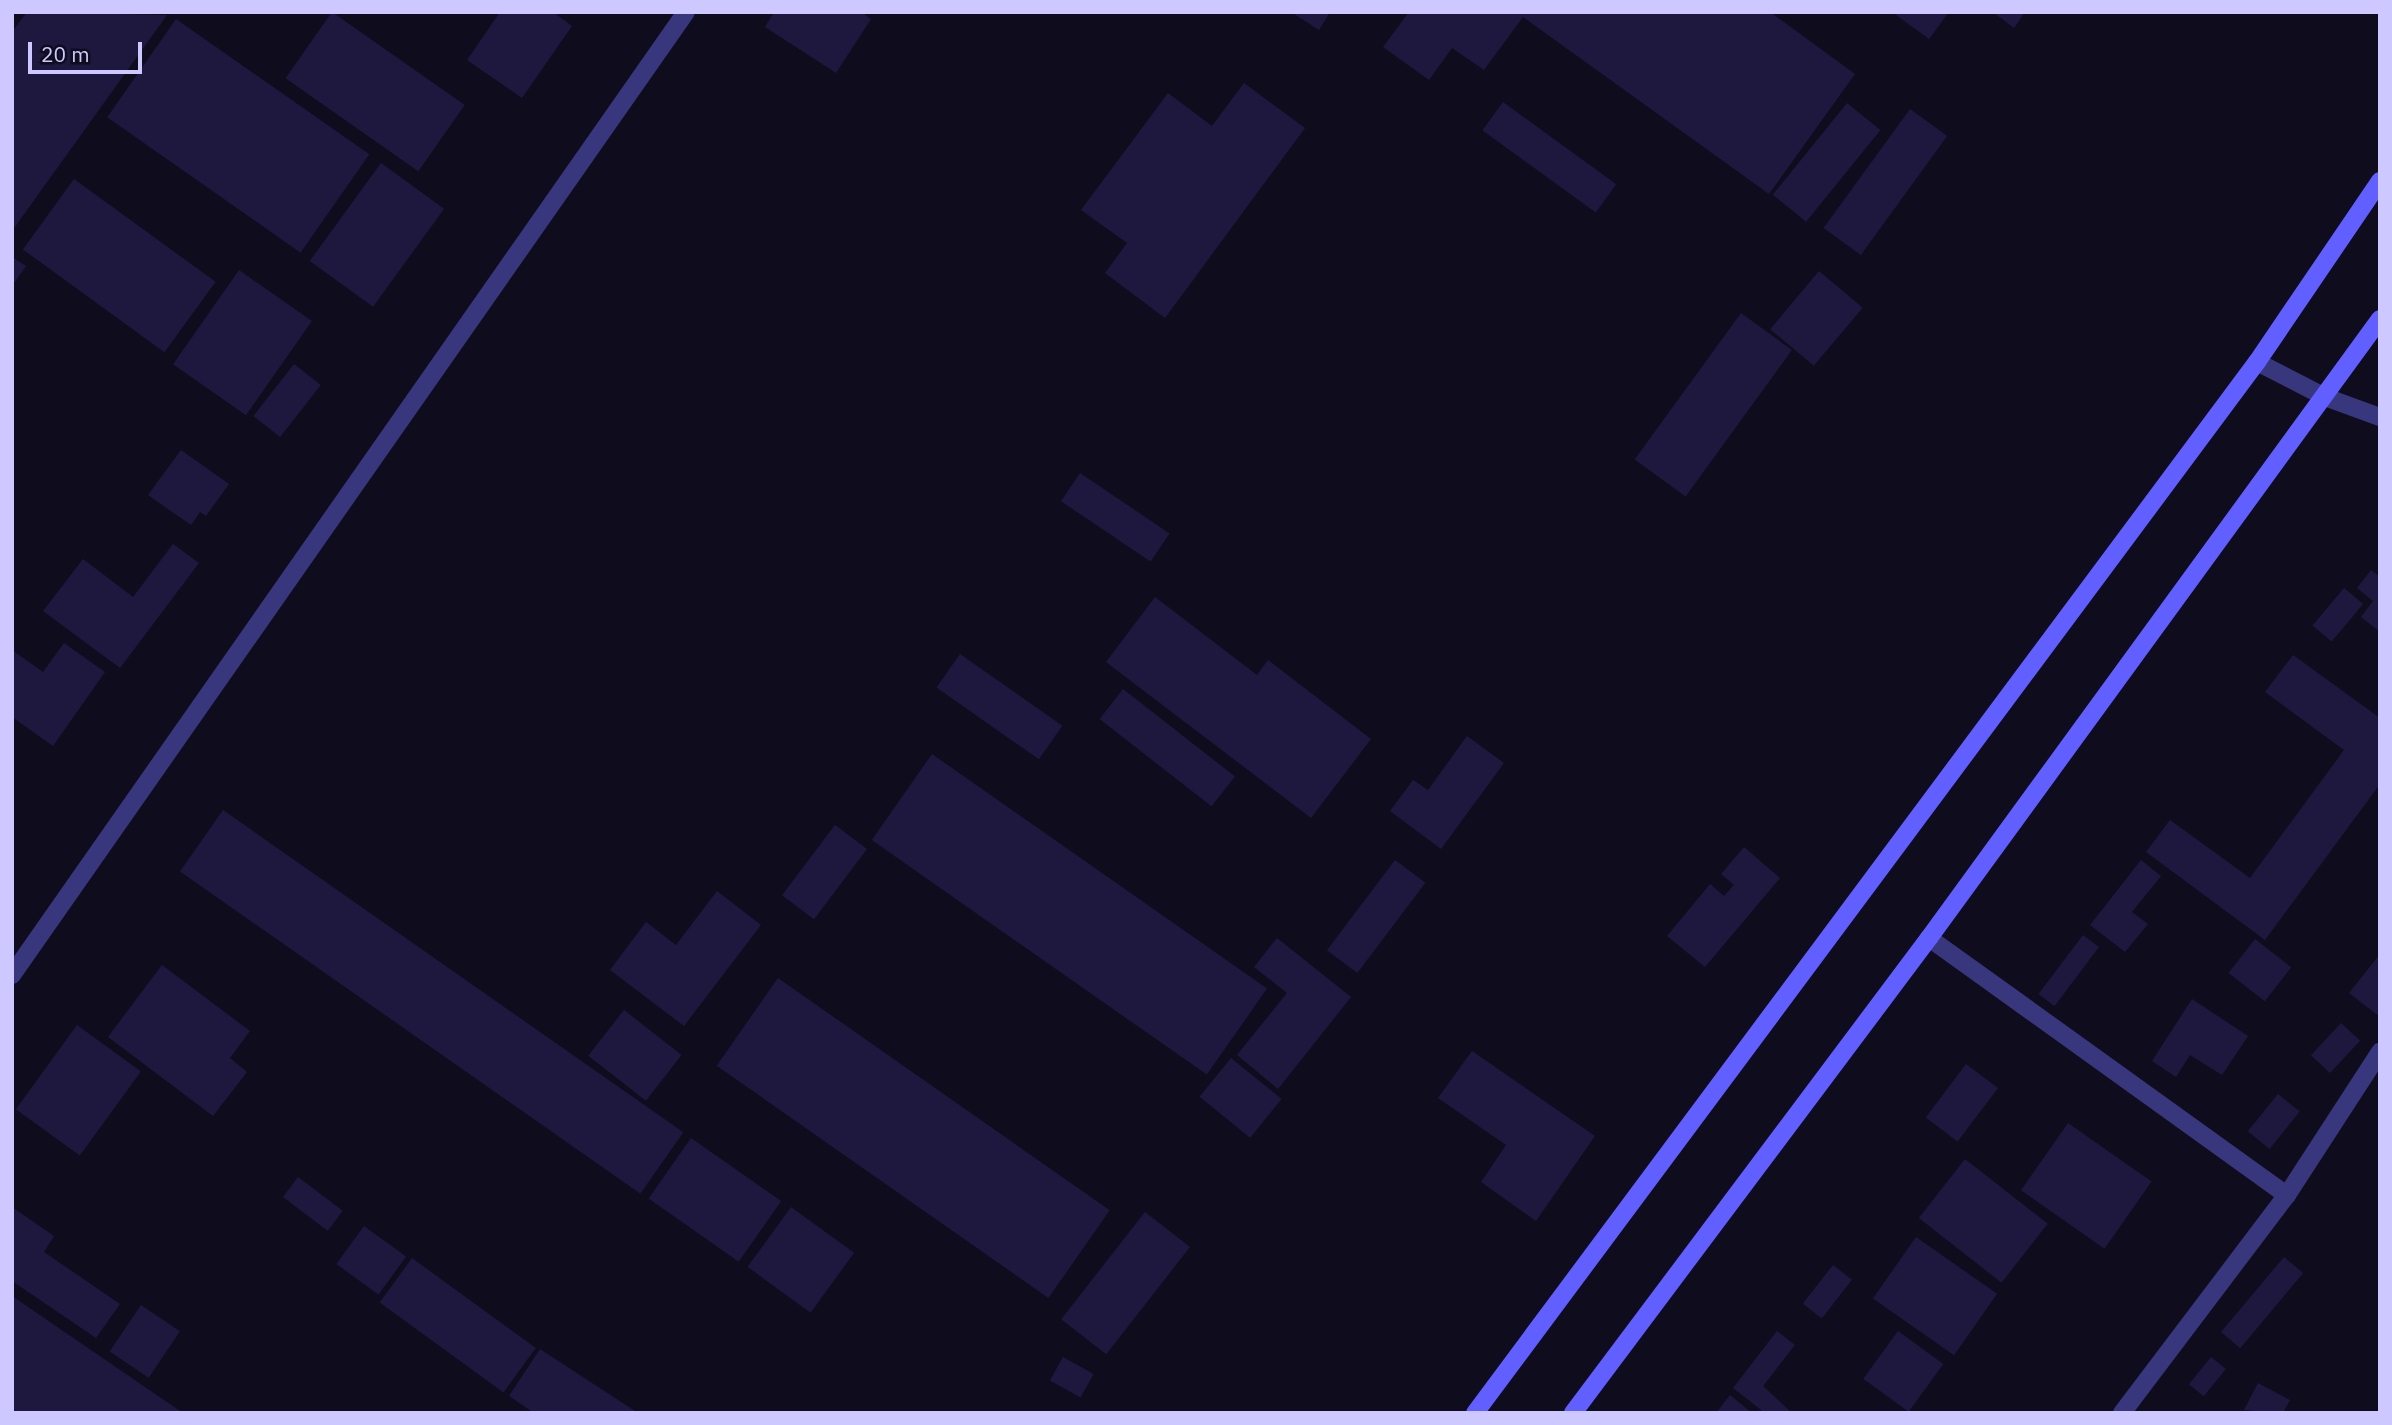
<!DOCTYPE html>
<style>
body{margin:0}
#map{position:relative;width:2392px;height:1425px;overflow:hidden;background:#0e0c1d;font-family:"IBM Plex Sans",sans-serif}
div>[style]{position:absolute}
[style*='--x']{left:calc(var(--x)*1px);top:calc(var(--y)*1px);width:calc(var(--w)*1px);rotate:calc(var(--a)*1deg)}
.building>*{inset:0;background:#1f183e;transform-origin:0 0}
.street>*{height:18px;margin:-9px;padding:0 9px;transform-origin:9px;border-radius:9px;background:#38367c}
.secondary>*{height:18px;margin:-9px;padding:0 9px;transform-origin:9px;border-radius:9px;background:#615fff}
span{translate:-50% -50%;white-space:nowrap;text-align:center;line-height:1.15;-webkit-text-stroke:7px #0e0c1d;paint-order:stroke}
.frame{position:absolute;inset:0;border:14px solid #cdc8ff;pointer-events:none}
.scale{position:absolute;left:28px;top:42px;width:114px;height:32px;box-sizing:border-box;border:4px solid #cdc8ff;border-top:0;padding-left:9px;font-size:21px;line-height:24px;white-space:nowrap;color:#cdc8ff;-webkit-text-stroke:5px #0e0c1d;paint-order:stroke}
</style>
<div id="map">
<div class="building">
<i style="clip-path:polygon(27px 12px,167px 15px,12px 231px,12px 32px)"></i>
<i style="left:332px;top:12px;width:162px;height:81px;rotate:35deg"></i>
<i style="clip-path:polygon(500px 12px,553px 12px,572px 26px,522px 98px,467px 60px)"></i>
<i style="clip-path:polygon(774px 12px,861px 12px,871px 19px,836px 73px,765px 27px)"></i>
<i style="clip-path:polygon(1291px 12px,1330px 12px,1319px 30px)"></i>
<i style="clip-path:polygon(1409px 12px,1770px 12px,1855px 74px,1769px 194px,1523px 17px,1484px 70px,1452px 48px,1429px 80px,1383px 47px)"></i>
<i style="clip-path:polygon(1892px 12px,1949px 12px,1929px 39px)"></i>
<i style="clip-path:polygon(1993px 12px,2025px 12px,2014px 28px)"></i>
<i style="left:176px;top:19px;width:236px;height:120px;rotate:35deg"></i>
<i style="clip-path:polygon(1244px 83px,1305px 128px,1165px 318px,1105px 273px,1127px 243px,1081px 210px,1168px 93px,1212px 126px)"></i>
<i style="left:1503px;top:102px;width:140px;height:35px;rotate:36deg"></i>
<i style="left:1847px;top:103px;width:43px;height:118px;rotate:39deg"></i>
<i style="left:1910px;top:109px;width:46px;height:147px;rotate:36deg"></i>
<i style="left:381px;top:163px;width:78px;height:121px;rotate:36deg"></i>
<i style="left:74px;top:179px;width:175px;height:87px;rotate:36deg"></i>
<i style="clip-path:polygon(12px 257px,26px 266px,12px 286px)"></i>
<i style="left:239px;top:270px;width:89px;height:115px;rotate:35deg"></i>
<i style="left:1819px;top:271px;width:57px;height:76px;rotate:40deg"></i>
<i style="left:1741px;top:313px;width:63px;height:181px;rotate:36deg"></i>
<i style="left:294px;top:364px;width:34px;height:66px;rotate:38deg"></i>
<i style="clip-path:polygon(181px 450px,229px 484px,206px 516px,200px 512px,191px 525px,148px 495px)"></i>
<i style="left:1080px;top:473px;width:108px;height:34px;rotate:34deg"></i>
<i style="clip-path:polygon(173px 544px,199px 563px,120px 668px,43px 611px,83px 559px,133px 597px)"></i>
<i style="clip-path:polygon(2371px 570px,2380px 577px,2380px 632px,2361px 617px,2373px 601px,2357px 588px)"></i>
<i style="left:2344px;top:588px;width:25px;height:49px;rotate:40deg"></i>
<i style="clip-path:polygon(1155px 597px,1257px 675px,1268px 660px,1371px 739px,1311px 818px,1106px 662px)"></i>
<i style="clip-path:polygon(64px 643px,105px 672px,53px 746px,12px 717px,12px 650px,43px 672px)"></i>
<i style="left:960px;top:654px;width:125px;height:41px;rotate:35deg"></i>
<i style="clip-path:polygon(2293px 655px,2380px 718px,2380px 784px,2265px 940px,2146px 852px,2170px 820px,2250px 878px,2344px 750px,2265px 692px)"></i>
<i style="left:1123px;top:689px;width:142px;height:38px;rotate:38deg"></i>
<i style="clip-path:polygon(1467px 736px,1504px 763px,1441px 849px,1390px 811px,1413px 780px,1428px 790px)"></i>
<i style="left:932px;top:754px;width:409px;height:105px;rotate:35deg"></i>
<i style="left:223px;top:810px;width:562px;height:75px;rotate:35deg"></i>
<i style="left:835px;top:825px;width:40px;height:88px;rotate:37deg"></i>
<i style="clip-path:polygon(1744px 847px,1780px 878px,1705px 967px,1667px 936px,1710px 884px,1724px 896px,1734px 885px,1721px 874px)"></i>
<i style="left:1395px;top:860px;width:38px;height:113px;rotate:37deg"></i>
<i style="clip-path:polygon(2141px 860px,2161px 876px,2132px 912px,2148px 924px,2125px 952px,2090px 925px)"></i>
<i style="clip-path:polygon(717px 891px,761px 925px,684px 1026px,610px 970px,646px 922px,676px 945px)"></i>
<i style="left:2083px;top:935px;width:20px;height:74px;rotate:37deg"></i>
<i style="clip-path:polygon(1277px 938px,1351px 997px,1278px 1089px,1237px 1055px,1287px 993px,1254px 967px)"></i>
<i style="left:2255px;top:939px;width:46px;height:43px;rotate:38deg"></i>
<i style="clip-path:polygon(2380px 954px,2380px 1017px,2349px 993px)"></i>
<i style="clip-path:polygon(162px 965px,250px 1031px,230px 1058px,247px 1072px,213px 1116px,108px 1037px)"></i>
<i style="left:778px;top:978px;width:405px;height:107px;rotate:35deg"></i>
<i style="clip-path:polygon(2192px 999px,2248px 1036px,2222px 1075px,2190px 1055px,2176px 1077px,2152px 1061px)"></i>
<i style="left:624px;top:1010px;width:73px;height:58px;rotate:38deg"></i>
<i style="left:2341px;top:1023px;width:26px;height:44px;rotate:43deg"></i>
<i style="left:77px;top:1025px;width:79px;height:104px;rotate:36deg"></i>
<i style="clip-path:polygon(1472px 1051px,1595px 1136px,1536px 1221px,1481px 1182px,1506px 1145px,1438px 1098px)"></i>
<i style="left:1231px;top:1058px;width:65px;height:50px;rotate:39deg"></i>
<i style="left:1966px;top:1064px;width:40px;height:67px;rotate:37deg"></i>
<i style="left:2278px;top:1094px;width:28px;height:48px;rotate:39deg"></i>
<i style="left:2068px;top:1123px;width:102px;height:82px;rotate:35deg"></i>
<i style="left:691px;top:1138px;width:110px;height:74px;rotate:35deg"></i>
<i style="left:1965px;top:1159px;width:105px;height:75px;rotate:38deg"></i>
<i style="left:298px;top:1177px;width:56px;height:25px;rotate:37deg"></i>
<i style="clip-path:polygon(12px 1207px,54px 1236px,44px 1252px,120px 1304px,96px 1338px,12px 1281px)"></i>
<i style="left:791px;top:1207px;width:78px;height:74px;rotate:36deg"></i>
<i style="left:1145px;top:1212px;width:57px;height:136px;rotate:38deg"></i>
<i style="left:364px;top:1226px;width:52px;height:47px;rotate:36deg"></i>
<i style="left:1916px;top:1237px;width:99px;height:75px;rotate:35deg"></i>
<i style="left:2284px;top:1257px;width:25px;height:98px;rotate:40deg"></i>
<i style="left:412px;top:1258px;width:153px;height:55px;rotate:36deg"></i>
<i style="left:1833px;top:1265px;width:24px;height:49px;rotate:38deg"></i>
<i style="clip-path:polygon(12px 1296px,183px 1413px,12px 1413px)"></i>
<i style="left:141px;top:1305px;width:47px;height:56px;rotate:34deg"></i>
<i style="clip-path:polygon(1777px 1331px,1795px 1345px,1763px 1386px,1792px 1413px,1765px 1413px,1733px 1388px)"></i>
<i style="left:1898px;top:1331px;width:56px;height:59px;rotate:36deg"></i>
<i style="clip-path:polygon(540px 1349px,638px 1413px,534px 1413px,509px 1396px)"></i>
<i style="left:1063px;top:1357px;width:35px;height:27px;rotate:29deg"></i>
<i style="left:2211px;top:1357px;width:19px;height:35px;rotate:39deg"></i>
<i style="clip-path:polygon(2258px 1383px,2290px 1400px,2283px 1413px,2244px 1410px)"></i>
<i style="clip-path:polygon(1730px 1395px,1752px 1413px,1716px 1413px)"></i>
</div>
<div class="street">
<i style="--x:2257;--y:362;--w:76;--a:27.2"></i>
<i style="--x:2325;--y:397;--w:59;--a:20"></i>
<i style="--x:1929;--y:938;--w:441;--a:35.7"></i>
<i style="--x:12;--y:975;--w:1175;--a:-55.01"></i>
<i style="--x:2122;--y:1413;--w:273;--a:-52.9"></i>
<i style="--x:2287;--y:1195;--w:171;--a:-57"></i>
</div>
<div class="secondary">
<i style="--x:1475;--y:1413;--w:1310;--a:-53.35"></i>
<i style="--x:2257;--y:362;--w:219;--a:-55.8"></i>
<i style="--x:1573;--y:1413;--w:594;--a:-53.15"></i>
<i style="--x:1929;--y:938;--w:766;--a:-53.92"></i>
</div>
<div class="frame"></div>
<div class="scale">20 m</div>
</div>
